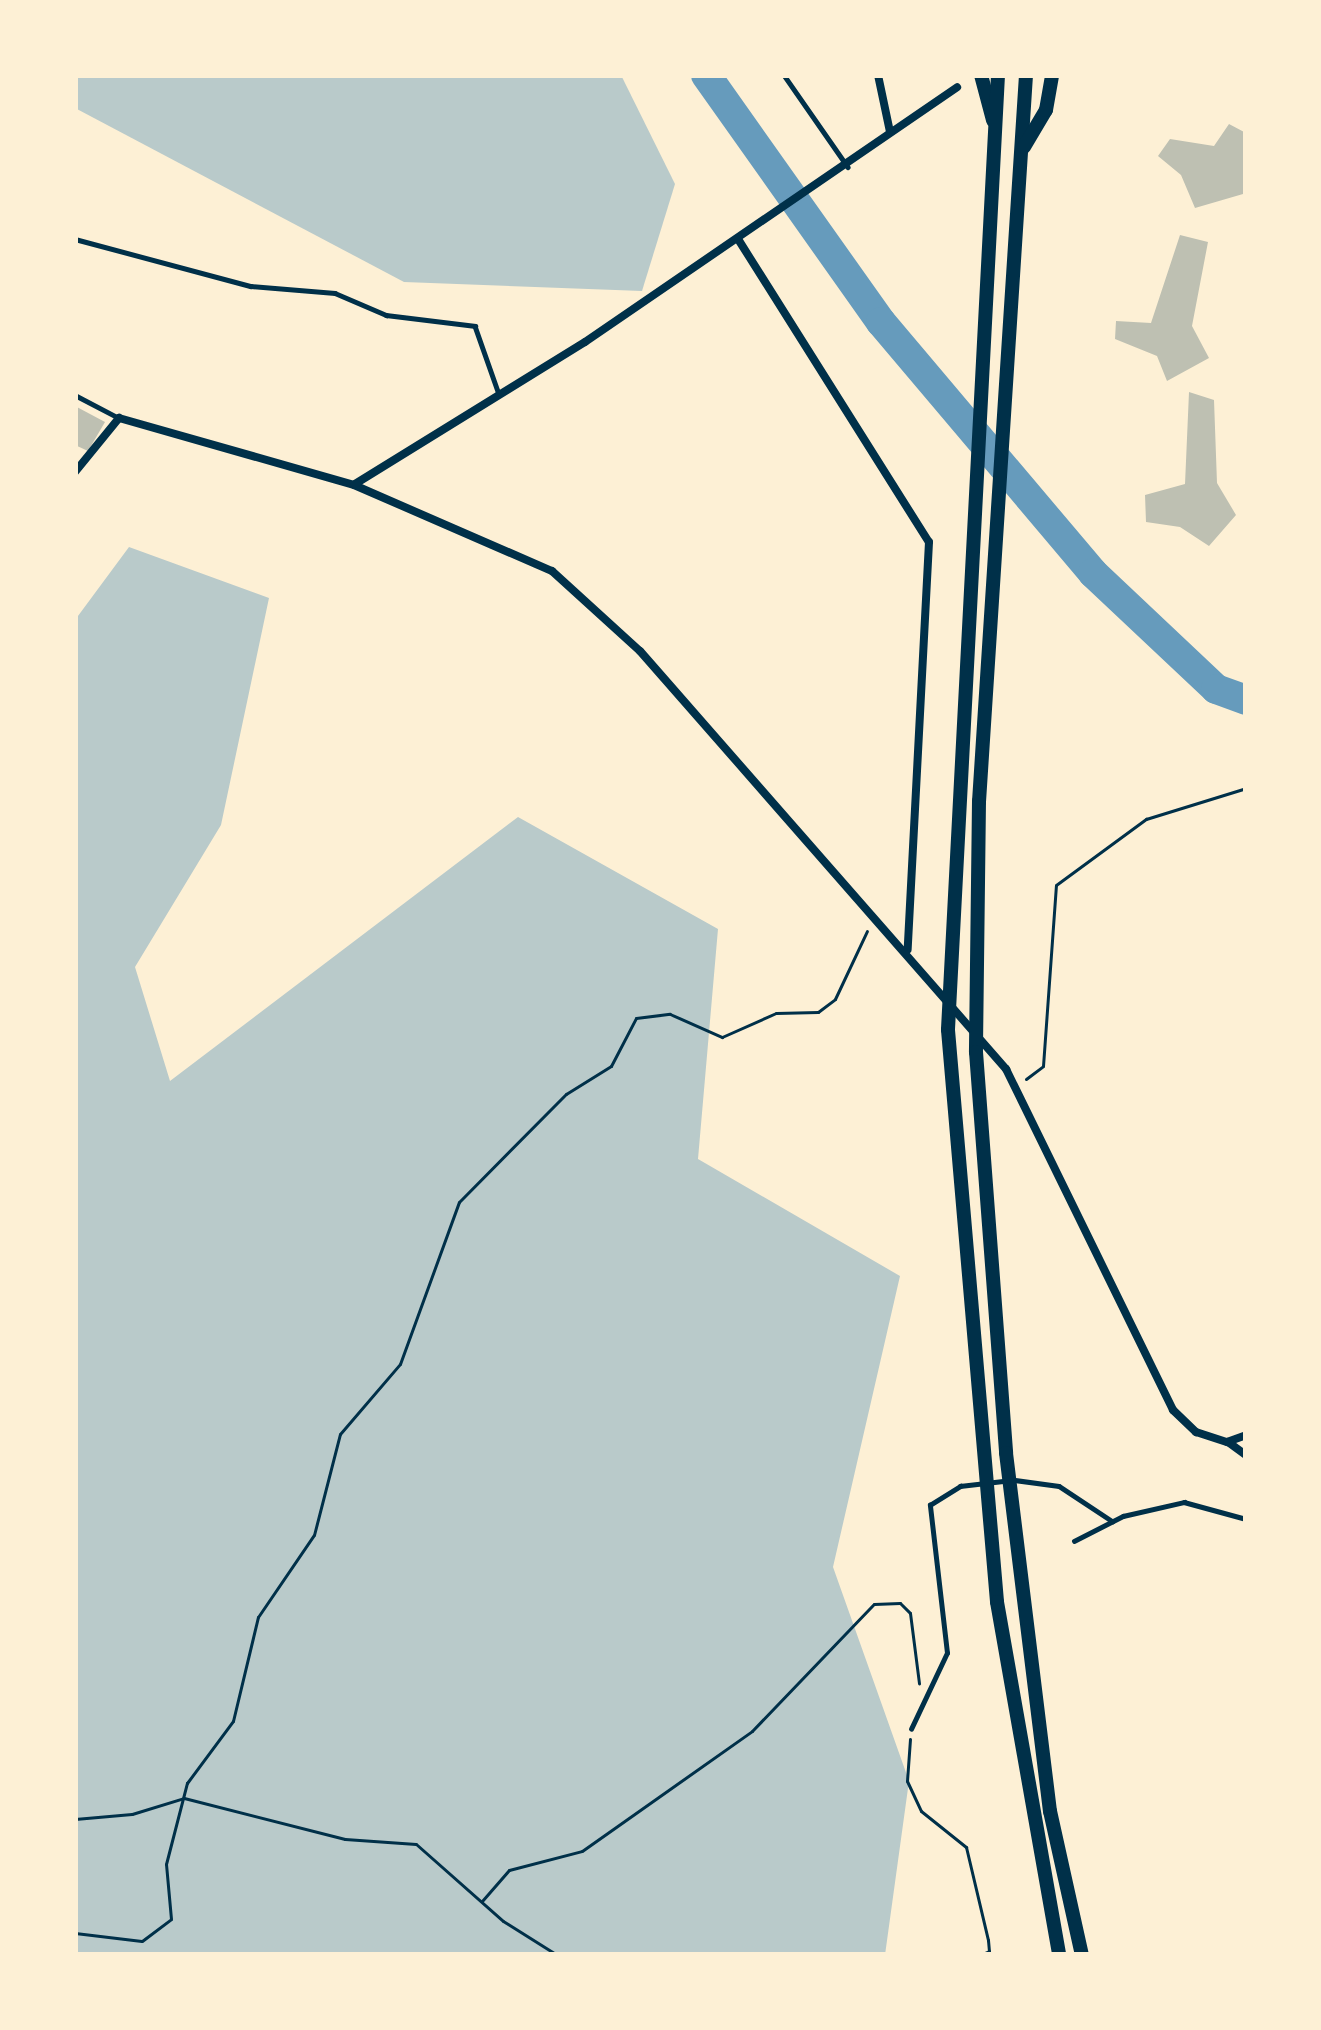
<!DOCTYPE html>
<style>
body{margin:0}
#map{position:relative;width:1321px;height:2030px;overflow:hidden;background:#fdf0d5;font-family:"DM Sans",sans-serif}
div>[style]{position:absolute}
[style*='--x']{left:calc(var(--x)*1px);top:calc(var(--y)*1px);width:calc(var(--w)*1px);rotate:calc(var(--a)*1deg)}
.green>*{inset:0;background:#b9caca}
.river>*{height:30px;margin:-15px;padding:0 15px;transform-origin:15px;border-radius:15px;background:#669bbc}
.building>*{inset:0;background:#bec0b2}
.path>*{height:3px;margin:-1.5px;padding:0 1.5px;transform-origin:1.5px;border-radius:1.5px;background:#003049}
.service>*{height:4.5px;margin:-2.25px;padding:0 2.25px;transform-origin:2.25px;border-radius:2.25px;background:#003049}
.minor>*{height:8px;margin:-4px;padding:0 4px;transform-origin:4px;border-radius:4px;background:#003049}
.trunk>*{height:14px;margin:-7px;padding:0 7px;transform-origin:7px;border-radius:7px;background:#003049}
span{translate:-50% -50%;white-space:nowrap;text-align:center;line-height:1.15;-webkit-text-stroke:10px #fdf0d5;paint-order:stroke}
.frame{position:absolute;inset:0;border:78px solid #fdf0d5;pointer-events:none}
</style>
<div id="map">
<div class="green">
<i style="clip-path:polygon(75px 75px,621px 75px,675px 184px,642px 291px,404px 282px,75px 108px)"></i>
<i style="clip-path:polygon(129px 547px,269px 598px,221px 825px,135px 967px,170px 1081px,518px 817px,718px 929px,698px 1159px,900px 1276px,833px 1567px,909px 1781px,885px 1955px,75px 1955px,75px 620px)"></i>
</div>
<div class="river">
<i style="--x:706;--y:75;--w:303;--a:54.7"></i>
<i style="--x:881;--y:322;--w:329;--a:49.8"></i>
<i style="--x:1093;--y:573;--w:169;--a:43.3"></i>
<i style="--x:1216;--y:689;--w:32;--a:20"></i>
</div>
<div class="building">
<i style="clip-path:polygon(1229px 124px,1246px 133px,1243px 194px,1195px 208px,1181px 175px,1158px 156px,1170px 139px,1214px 146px)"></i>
<i style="clip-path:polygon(1180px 235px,1208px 242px,1192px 326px,1209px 358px,1167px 381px,1157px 356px,1115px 339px,1116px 321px,1151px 323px)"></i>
<i style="clip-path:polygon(1189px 392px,1214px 400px,1217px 483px,1236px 515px,1209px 546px,1180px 527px,1146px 522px,1145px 495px,1185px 484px)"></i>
<i style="clip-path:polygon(75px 406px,105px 422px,88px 451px,75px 445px)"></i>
</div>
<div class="path">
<i style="--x:1026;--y:1079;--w:21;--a:-37"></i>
<i style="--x:1043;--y:1066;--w:181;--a:-85.9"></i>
<i style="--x:1056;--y:885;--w:112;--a:-36.3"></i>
<i style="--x:1146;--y:819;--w:105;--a:-17.2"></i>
<i style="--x:910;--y:1739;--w:42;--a:94.1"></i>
<i style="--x:907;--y:1781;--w:33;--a:65"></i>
<i style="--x:921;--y:1811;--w:58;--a:38.7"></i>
<i style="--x:966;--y:1847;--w:96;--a:76.7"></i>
<i style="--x:988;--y:1940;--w:11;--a:85"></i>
<i style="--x:989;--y:1951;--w:10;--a:156"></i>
<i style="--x:75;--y:1819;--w:57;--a:-5"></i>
<i style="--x:132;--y:1814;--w:54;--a:-17.1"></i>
<i style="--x:184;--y:1798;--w:166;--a:14.3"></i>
<i style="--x:345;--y:1839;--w:71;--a:4"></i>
<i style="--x:416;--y:1844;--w:116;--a:41.5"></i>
<i style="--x:503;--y:1921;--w:64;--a:32.2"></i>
<i style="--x:482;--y:1901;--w:41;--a:-48.9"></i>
<i style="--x:509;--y:1870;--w:75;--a:-14.6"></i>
<i style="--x:582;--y:1851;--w:208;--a:-35.2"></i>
<i style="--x:752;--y:1731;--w:176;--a:-46.2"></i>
<i style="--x:874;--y:1604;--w:26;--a:-2"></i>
<i style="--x:900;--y:1603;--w:14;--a:45"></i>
<i style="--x:910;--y:1613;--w:71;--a:82.7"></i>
<i style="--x:75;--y:1933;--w:67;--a:6.8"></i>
<i style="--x:142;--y:1941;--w:36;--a:-37"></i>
<i style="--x:171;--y:1919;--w:55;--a:-95.2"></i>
<i style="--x:166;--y:1864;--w:84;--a:-75.5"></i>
<i style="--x:187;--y:1783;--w:77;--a:-53.4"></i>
<i style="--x:233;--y:1721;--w:107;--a:-76.5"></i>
<i style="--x:258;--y:1617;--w:99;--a:-55.7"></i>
<i style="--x:314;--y:1535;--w:104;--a:-75.6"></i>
<i style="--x:340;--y:1434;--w:92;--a:-49.4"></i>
<i style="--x:400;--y:1364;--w:172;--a:-70"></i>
<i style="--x:459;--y:1202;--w:152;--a:-45.3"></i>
<i style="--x:566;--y:1094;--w:53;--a:-31.9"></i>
<i style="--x:611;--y:1066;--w:54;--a:-62.5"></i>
<i style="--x:636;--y:1018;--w:34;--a:-7"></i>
<i style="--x:670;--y:1014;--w:57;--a:23.9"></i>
<i style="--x:722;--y:1037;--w:59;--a:-24"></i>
<i style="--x:776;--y:1013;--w:42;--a:-1.4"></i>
<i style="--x:818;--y:1012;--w:21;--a:-37"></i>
<i style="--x:835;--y:999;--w:75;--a:-64.8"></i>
</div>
<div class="service">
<i style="--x:784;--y:75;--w:112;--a:55.2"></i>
<i style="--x:75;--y:239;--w:182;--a:15"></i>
<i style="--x:251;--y:286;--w:84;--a:4.8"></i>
<i style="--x:335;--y:293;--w:56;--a:23.3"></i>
<i style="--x:386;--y:315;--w:90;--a:7"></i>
<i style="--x:475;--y:326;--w:72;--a:70.6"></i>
<i style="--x:75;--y:395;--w:50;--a:27.6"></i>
<i style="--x:1015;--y:1480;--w:44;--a:7.8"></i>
<i style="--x:1059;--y:1486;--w:64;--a:33.4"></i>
<i style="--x:1074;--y:1541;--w:55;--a:-27"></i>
<i style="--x:1123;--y:1516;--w:63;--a:-12.9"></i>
<i style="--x:1184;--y:1502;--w:64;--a:15.3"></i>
<i style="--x:911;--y:1729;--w:84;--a:-64.7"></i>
<i style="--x:947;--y:1653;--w:149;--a:-96.6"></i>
<i style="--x:930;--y:1505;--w:36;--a:-32"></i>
<i style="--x:960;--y:1486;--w:43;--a:-6.6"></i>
</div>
<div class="minor">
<i style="--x:878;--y:75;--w:58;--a:78.1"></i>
<i style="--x:738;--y:239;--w:358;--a:57.8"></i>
<i style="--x:929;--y:542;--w:408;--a:93"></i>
<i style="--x:75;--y:472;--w:70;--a:-50.8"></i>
<i style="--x:119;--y:418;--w:244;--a:15.9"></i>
<i style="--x:354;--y:485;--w:216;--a:23.5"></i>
<i style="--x:552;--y:571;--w:119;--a:42.3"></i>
<i style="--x:640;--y:651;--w:556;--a:48.79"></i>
<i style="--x:1006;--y:1069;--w:380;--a:63.9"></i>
<i style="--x:1173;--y:1410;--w:32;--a:44"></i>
<i style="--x:1196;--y:1432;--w:33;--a:18"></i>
<i style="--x:1227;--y:1442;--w:20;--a:-20"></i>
<i style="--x:355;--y:484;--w:270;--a:-31.7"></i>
<i style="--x:585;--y:342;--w:451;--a:-34.4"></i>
<i style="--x:1228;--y:1442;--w:22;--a:36"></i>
</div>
<div class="trunk">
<i style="--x:981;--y:75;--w:47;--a:75.1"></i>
<i style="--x:998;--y:75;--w:956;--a:93"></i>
<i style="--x:948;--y:1030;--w:574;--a:85.1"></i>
<i style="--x:997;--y:1602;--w:358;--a:80"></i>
<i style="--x:1026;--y:75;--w:728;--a:93.7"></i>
<i style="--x:979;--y:801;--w:251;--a:90.7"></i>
<i style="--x:976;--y:1052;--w:402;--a:85.7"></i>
<i style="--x:1006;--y:1453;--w:361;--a:83"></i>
<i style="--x:1050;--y:1811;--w:148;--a:77.5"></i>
<i style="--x:1024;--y:147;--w:43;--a:-59.3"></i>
<i style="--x:1046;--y:110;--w:36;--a:-80"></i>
</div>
<div class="frame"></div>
</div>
